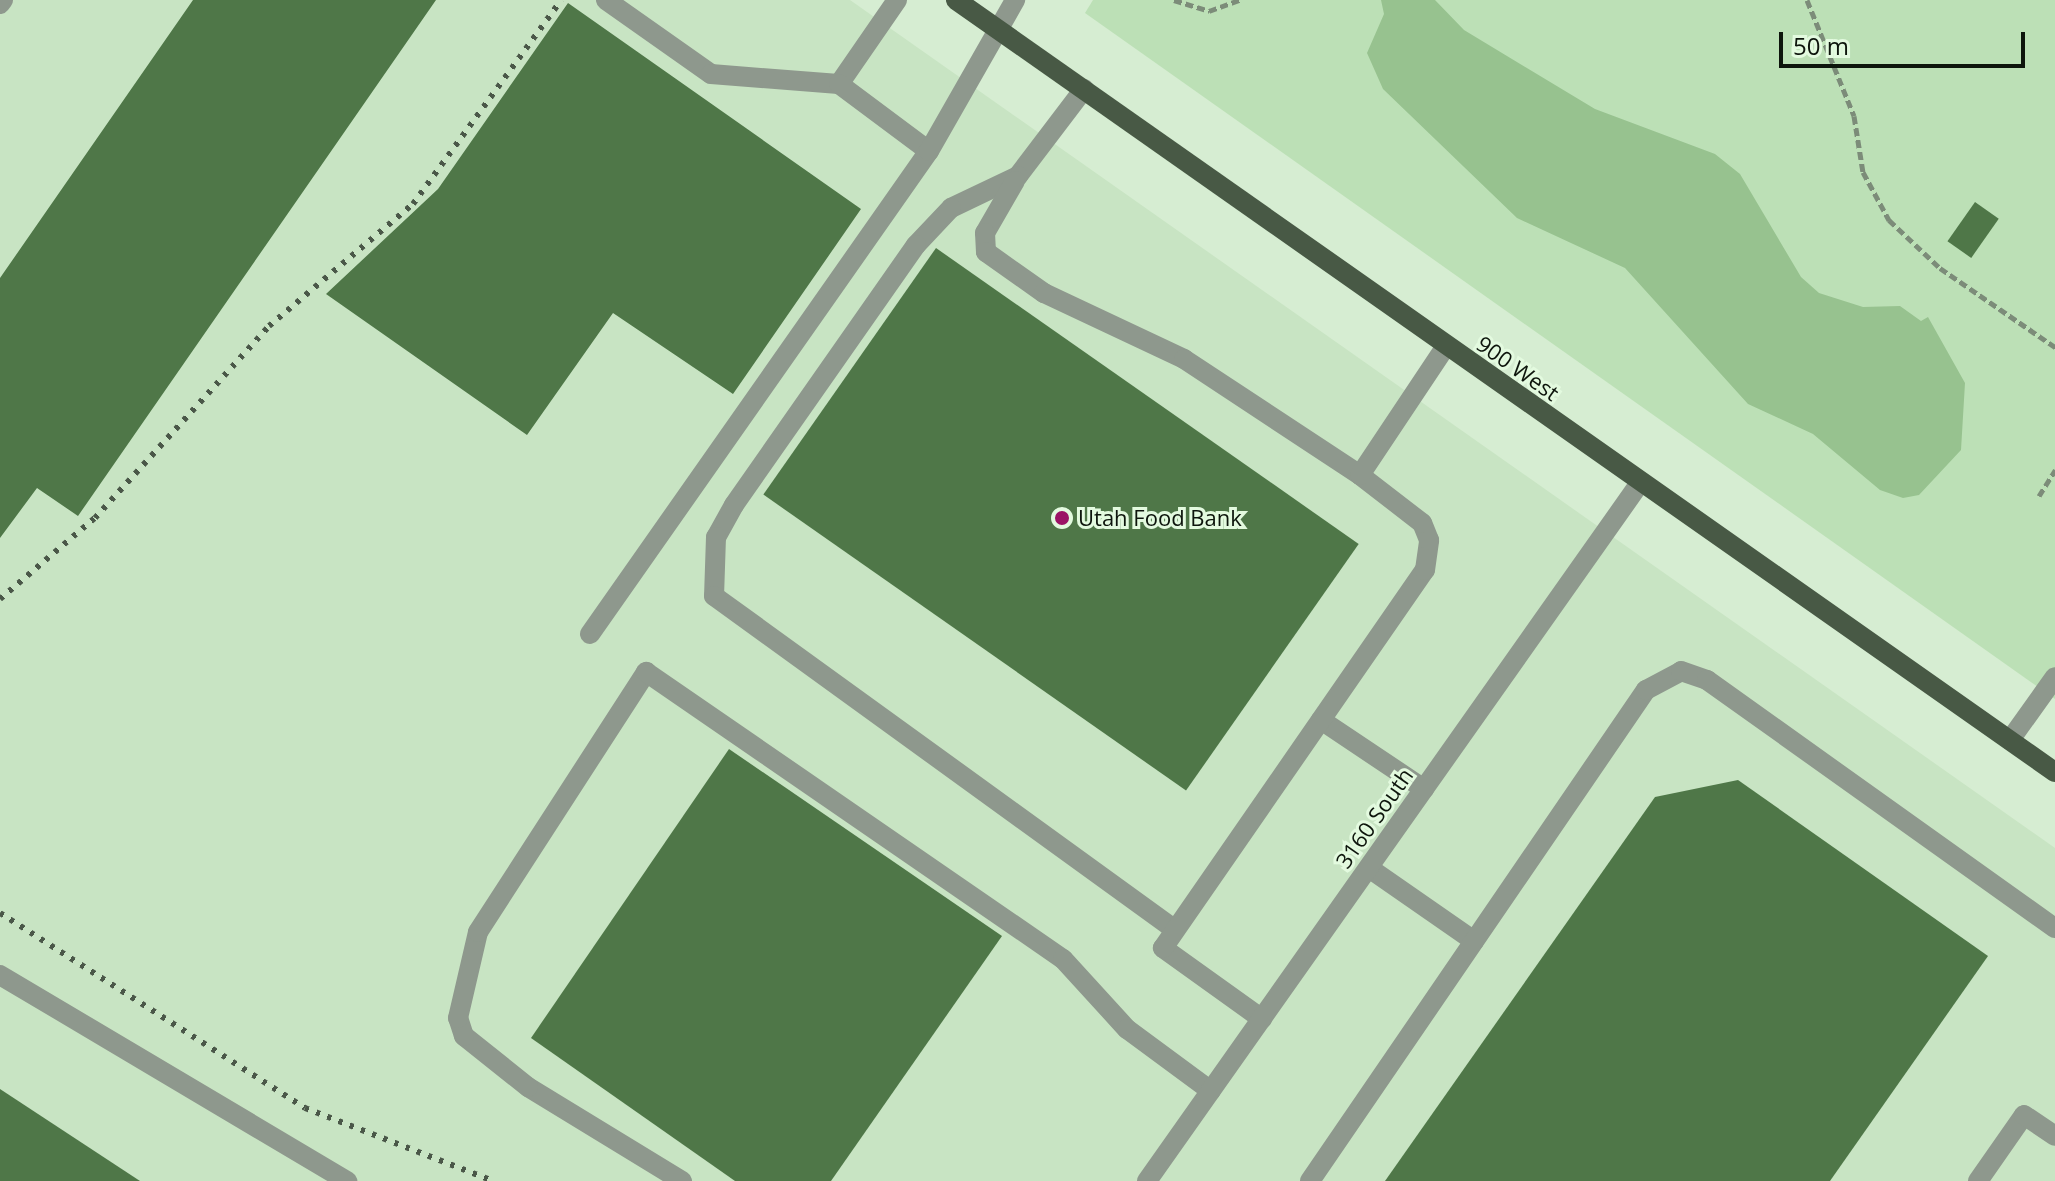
<!DOCTYPE html>
<style>
body{margin:0}
#map{position:relative;width:2055px;height:1181px;overflow:hidden;background:#d6edd2;font-family:"Open Sans",sans-serif}
div>[style]{position:absolute}
[style*='--x']{left:calc(var(--x)*1px);top:calc(var(--y)*1px);width:calc(var(--w)*1px);rotate:calc(var(--a)*1deg)}
.built>*{inset:0;background:#c8e4c3}
.green>*{inset:0;background:#bce0b6}
.water>*{inset:0;background:#97c28f}
.building>*{inset:0;background:#4f7748;transform-origin:0 0}
.path>*{height:5px;margin-top:-2.5px;transform-origin:0;background:repeating-linear-gradient(90deg,#7c8c79 0 8px,transparent 0 12px)}
.minor>*{height:20px;margin:-10px;padding:0 10px;transform-origin:10px;border-radius:10px;background:#8e988d}
.major>*{height:20px;margin:-10px;padding:0 10px;transform-origin:10px;border-radius:10px;background:#485945}
.rail>*{height:6px;margin-top:-3px;transform-origin:0;background:repeating-linear-gradient(90deg,#4a5748 0 4px,transparent 0 12px)}
.dots>*{width:22px;height:22px;translate:-50% -50%;box-sizing:border-box;border:4px solid #e3fadf;border-radius:50%}
span{translate:-50% -50%;white-space:nowrap;text-align:center;line-height:1.15;-webkit-text-stroke:6px #e3fadf;paint-order:stroke}
.street-label{font-size:22px;color:#0d150c}
.poi-label{font-size:22px;color:#0d150c}
.left{translate:0 -50%;text-align:left}
.scale{position:absolute;left:1779px;top:32px;width:246px;height:36px;box-sizing:border-box;border:4px solid #0d150c;border-top:0;padding-left:10px;font-size:24px;line-height:28px;white-space:nowrap;color:#0d150c;-webkit-text-stroke:6px #e3fadf;paint-order:stroke}
</style>
<div id="map">
<div class="built">
<i style="clip-path:polygon(0 0,850px 0,2055px 848px,2055px 1181px,0 1181px)"></i>
</div>
<div class="green">
<i style="clip-path:polygon(1093px 0,2055px 0,2055px 699px,1085px 13px)"></i>
</div>
<div class="water">
<i style="clip-path:polygon(1381px 0,1435px 0,1464px 30px,1595px 109px,1715px 154px,1740px 174px,1801px 277px,1819px 293px,1863px 307px,1900px 306px,1921px 321px,1928px 317px,1965px 383px,1961px 450px,1919px 495px,1903px 498px,1880px 490px,1813px 434px,1748px 404px,1625px 268px,1517px 218px,1383px 89px,1367px 53px,1384px 14px)"></i>
</div>
<div class="building">
<i style="clip-path:polygon(193px 0,436px 0,78px 516px,37px 488px,0 538px,0 278px)"></i>
<i style="clip-path:polygon(568px 3px,861px 209px,733px 394px,613px 313px,527px 435px,326px 294px,438px 189px)"></i>
<i style="left:1975px;top:202px;width:29px;height:48px;rotate:35deg"></i>
<i style="left:936px;top:248px;width:516px;height:301px;rotate:35deg"></i>
<i style="clip-path:polygon(729px 749px,1002px 936px,831px 1181px,735px 1181px,531px 1038px)"></i>
<i style="clip-path:polygon(1738px 780px,1988px 956px,1830px 1181px,1385px 1181px,1655px 797px)"></i>
<i style="clip-path:polygon(0 1089px,140px 1181px,0 1181px)"></i>
</div>
<div class="path">
<i style="--x:1174;--y:0;--w:37;--a:17"></i>
<i style="--x:1209;--y:11;--w:33;--a:-20"></i>
<i style="--x:1807;--y:0;--w:125;--a:67.9"></i>
<i style="--x:1854;--y:116;--w:57;--a:80.9"></i>
<i style="--x:1863;--y:172;--w:55;--a:61.6"></i>
<i style="--x:1889;--y:220;--w:70;--a:43.3"></i>
<i style="--x:1940;--y:268;--w:140;--a:34.5"></i>
<i style="--x:2039;--y:496;--w:31;--a:-58"></i>
</div>
<div class="minor">
<i style="--x:606;--y:0;--w:128;--a:35.2"></i>
<i style="--x:711;--y:74;--w:128;--a:4.5"></i>
<i style="--x:897;--y:0;--w:102;--a:124.6"></i>
<i style="--x:839;--y:84;--w:112;--a:36.7"></i>
<i style="--x:0;--y:4;--w:5;--a:-53"></i>
<i style="--x:1084;--y:89;--w:109;--a:127.2"></i>
<i style="--x:1018;--y:176;--w:74;--a:154.5"></i>
<i style="--x:951;--y:208;--w:51;--a:133.4"></i>
<i style="--x:916;--y:245;--w:317;--a:125"></i>
<i style="--x:734;--y:505;--w:37;--a:119"></i>
<i style="--x:716;--y:537;--w:59;--a:91.9"></i>
<i style="--x:714;--y:596;--w:568;--a:35.9"></i>
<i style="--x:1015;--y:181;--w:60;--a:120"></i>
<i style="--x:985;--y:233;--w:19;--a:87"></i>
<i style="--x:986;--y:252;--w:71;--a:35.3"></i>
<i style="--x:1044;--y:293;--w:155;--a:25.2"></i>
<i style="--x:1184;--y:359;--w:211;--a:33.4"></i>
<i style="--x:590;--y:634;--w:590;--a:-54.94"></i>
<i style="--x:929;--y:151;--w:174;--a:-60.3"></i>
<i style="--x:1321;--y:720;--w:124;--a:33.8"></i>
<i style="--x:2010;--y:740;--w:77;--a:-54.5"></i>
<i style="--x:1369;--y:868;--w:128;--a:34.8"></i>
<i style="--x:0;--y:975;--w:404;--a:30.7"></i>
<i style="--x:1262;--y:1019;--w:122;--a:-144.4"></i>
<i style="--x:1163;--y:948;--w:460;--a:-55.3"></i>
<i style="--x:1425;--y:570;--w:30;--a:-82"></i>
<i style="--x:1429;--y:540;--w:18;--a:-112"></i>
<i style="--x:1422;--y:523;--w:78;--a:-142.3"></i>
<i style="--x:1360;--y:475;--w:155;--a:-56.3"></i>
<i style="--x:682;--y:1181;--w:180;--a:-148.6"></i>
<i style="--x:528;--y:1087;--w:82;--a:-141.4"></i>
<i style="--x:464;--y:1036;--w:19;--a:-108"></i>
<i style="--x:458;--y:1018;--w:88;--a:-76.9"></i>
<i style="--x:478;--y:932;--w:310;--a:-57.1"></i>
<i style="--x:646;--y:672;--w:506;--a:34.54"></i>
<i style="--x:1063;--y:959;--w:95;--a:47.6"></i>
<i style="--x:1127;--y:1029;--w:104;--a:36.4"></i>
<i style="--x:1147;--y:1181;--w:855;--a:-54.77"></i>
<i style="--x:1310;--y:1181;--w:595;--a:-55.62"></i>
<i style="--x:1646;--y:690;--w:40;--a:-28"></i>
<i style="--x:1681;--y:671;--w:28;--a:19"></i>
<i style="--x:1707;--y:680;--w:427;--a:35.5"></i>
<i style="--x:1978;--y:1181;--w:80;--a:-55.1"></i>
<i style="--x:2024;--y:1115;--w:37;--a:34"></i>
</div>
<div class="major">
<i style="--x:956;--y:0;--w:1343;--a:35.09"></i>
</div>
<div class="rail">
<i style="--x:0;--y:599;--w:125;--a:-40.5"></i>
<i style="--x:95;--y:518;--w:259;--a:-47.8"></i>
<i style="--x:269;--y:326;--w:189;--a:-40.3"></i>
<i style="--x:413;--y:204;--w:252;--a:-54"></i>
<i style="--x:0;--y:913;--w:362;--a:32.6"></i>
<i style="--x:305;--y:1108;--w:202;--a:21.2"></i>
</div>
<div class="dots">
<i style="left:1062px;top:518px;background:#9b1365"></i>
</div>
<div class="street-label">
<span style="left:1518px;top:368px;rotate:35deg">900 West</span>
<span style="left:1374px;top:818px;rotate:-55deg">3160 South</span>
</div>
<div class="poi-label">
<span class="left" style="left:1078px;top:518px">Utah Food Bank</span>
</div>
<div class="scale">50 m</div>
</div>
